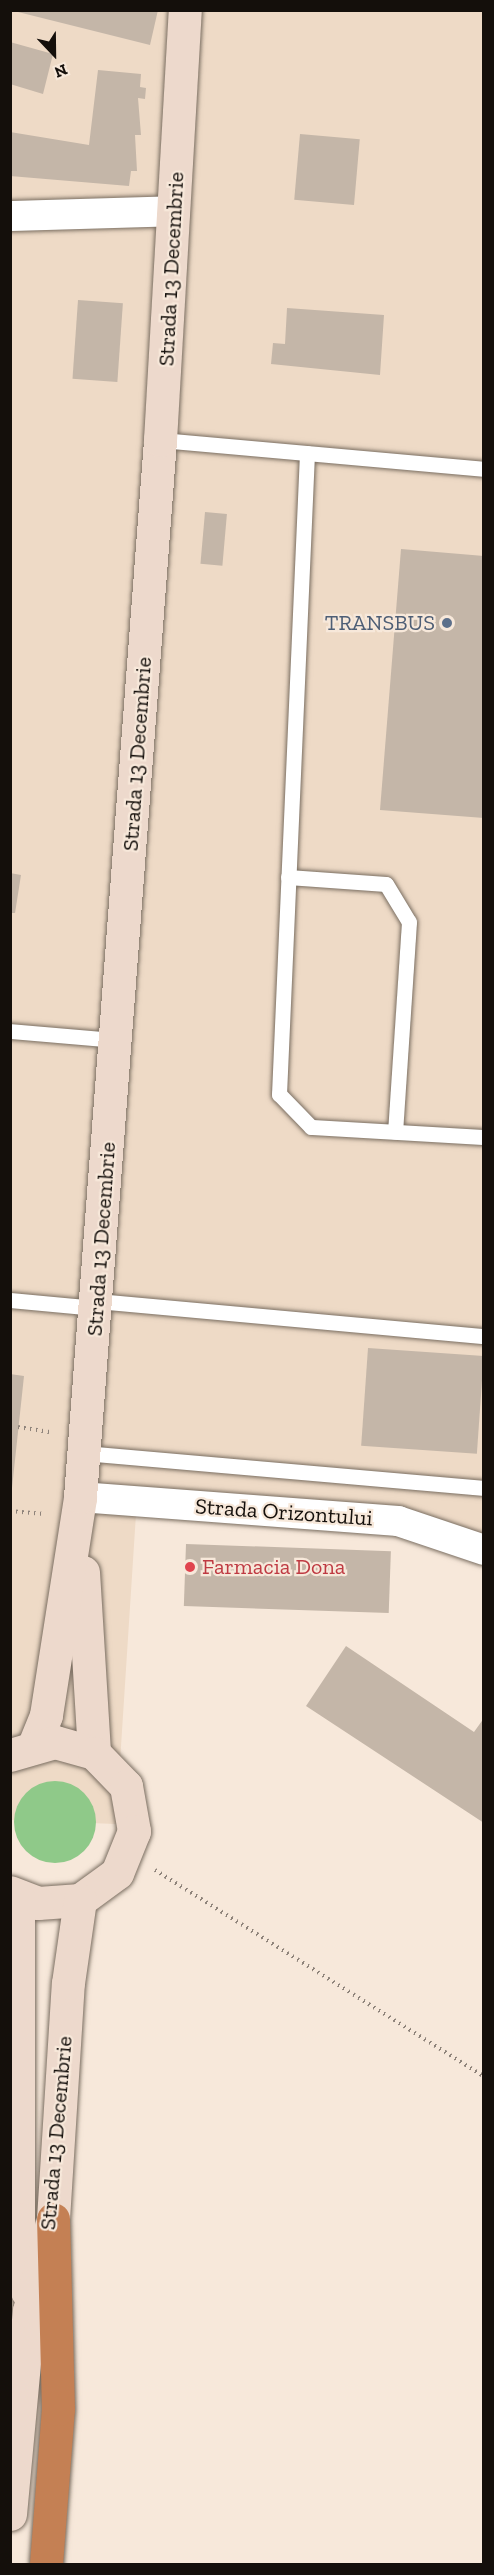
<!DOCTYPE html>
<style>
body{margin:0}
#map{position:relative;width:494px;height:2575px;overflow:hidden;background:#f7e8da;font-family:"Zilla Slab",serif}
div>[style]{position:absolute}
[style*='--x']{left:calc(var(--x)*1px);top:calc(var(--y)*1px);width:calc(var(--w)*1px);rotate:calc(var(--a)*1deg)}
.built>*{inset:0;background:#eedac6}
.green>*{inset:0;background:#8fc989}
.round{border-radius:50%}
.building>*{inset:0;background:#c4b6a8;transform-origin:0 0}
.path>*{height:4px;margin-top:-2px;transform-origin:0;background:repeating-linear-gradient(90deg,#8e837a 0 1.5px,transparent 0 6px)}
.roads{filter:drop-shadow(0 0 2px #7a6e61) drop-shadow(0 0 2px #7a6e61)}
.lane>*{height:15px;margin:-7.5px;padding:0 7.5px;transform-origin:7.5px;border-radius:7.5px;background:#fff}
.street>*{height:30px;margin:-15px;padding:0 15px;transform-origin:15px;border-radius:15px;background:#fff}
.secondary>*{height:33px;margin:-16.5px;padding:0 16.5px;transform-origin:16.5px;border-radius:16.5px;background:#edd9cc}
.highway>*{height:33px;margin:-16.5px;padding:0 16.5px;transform-origin:16.5px;border-radius:16.5px;background:#c48054}
.dots>*{width:16px;height:16px;translate:-50% -50%;box-sizing:border-box;border:3px solid #f7e8da;border-radius:50%}
span{translate:-50% -50%;white-space:nowrap;text-align:center;line-height:1.15;-webkit-text-stroke:4.5px #f7e8da;paint-order:stroke}
.street-label{font-size:22px;color:#140f0b}
.service-label{font-size:22px;color:#4e5e75}
.right{translate:-100% -50%;text-align:right}
.health-label{font-size:22px;color:#be3a42}
.left{translate:0 -50%;text-align:left}
.frame{position:absolute;inset:0;border:12px solid #140f0b;pointer-events:none}
.north{position:absolute;left:24px;top:24px;width:60px;height:60px;-webkit-text-stroke:4px #f7e8da;paint-order:stroke;rotate:158deg;font-size:16px;font-weight:700;line-height:24px;text-align:center;color:#140f0b}
.north::after{content:'';display:block;margin:auto;width:21px;height:27px;background:#140f0b;clip-path:polygon(50% 0,100% 100%,50% 72%,0 100%)}
</style>
<div id="map">
<div class="built">
<i style="clip-path:polygon(11px 11px,483px 11px,483px 1563px,385px 1533px,136px 1514px,116px 1824px,11px 1820px)"></i>
</div>
<div class="green">
<i class="round" style="left:14px;top:1781px;width:82px;height:82px"></i>
</div>
<div class="building">
<i style="clip-path:polygon(10px 10px,158px 10px,150px 45px)"></i>
<i style="clip-path:polygon(10px 42px,53px 54px,43px 94px,10px 84px)"></i>
<i style="clip-path:polygon(98px 70px,141px 74px,140px 87px,146px 88px,145px 99px,138px 98px,141px 135px,135px 135px,137px 171px,131px 171px,129px 186px,10px 176px,10px 132px,89px 145px)"></i>
<i style="left:300px;top:134px;width:60px;height:66px;rotate:5deg"></i>
<i style="left:78px;top:300px;width:45px;height:79px;rotate:4deg"></i>
<i style="clip-path:polygon(287px 308px,384px 315px,380px 375px,271px 364px,273px 343px,285px 344px)"></i>
<i style="left:205px;top:512px;width:22px;height:52px;rotate:5deg"></i>
<i style="clip-path:polygon(401px 549px,484px 556px,484px 818px,380px 810px)"></i>
<i style="clip-path:polygon(10px 873px,21px 875px,15px 913px,10px 913px)"></i>
<i style="left:368px;top:1348px;width:116px;height:98px;rotate:4deg"></i>
<i style="clip-path:polygon(10px 1374px,24px 1376px,12px 1488px,10px 1488px)"></i>
<i style="left:186px;top:1544px;width:205px;height:62px;rotate:2deg"></i>
<i style="clip-path:polygon(346px 1646px,474px 1732px,484px 1718px,484px 1823px,306px 1706px)"></i>
</div>
<div class="path">
<i style="--x:18;--y:1427;--w:32;--a:9"></i>
<i style="--x:10;--y:1511;--w:34;--a:5"></i>
<i style="--x:155;--y:1870;--w:388;--a:32.1"></i>
</div>
<div class="roads">
<div class="lane">
<i style="--x:160;--y:440;--w:325;--a:5.1"></i>
<i style="--x:307;--y:453;--w:642;--a:92.5"></i>
<i style="--x:279;--y:1094;--w:46;--a:45.9"></i>
<i style="--x:311;--y:1127;--w:173;--a:3.3"></i>
<i style="--x:288;--y:877;--w:98;--a:4.1"></i>
<i style="--x:386;--y:884;--w:44;--a:58.8"></i>
<i style="--x:409;--y:922;--w:210;--a:93.8"></i>
<i style="--x:10;--y:1031;--w:105;--a:4.9"></i>
<i style="--x:10;--y:1300;--w:86;--a:5.3"></i>
<i style="--x:97;--y:1301;--w:389;--a:5.2"></i>
<i style="--x:84;--y:1453;--w:402;--a:5"></i>
</div>
<div class="street">
<i style="--x:10;--y:216;--w:165;--a:-1.7"></i>
<i style="--x:80;--y:1497;--w:319;--a:4.3"></i>
<i style="--x:398;--y:1521;--w:91;--a:18.6"></i>
</div>
<div class="secondary">
<i style="--x:83;--y:1572;--w:181;--a:86.5"></i>
<i style="--x:34;--y:1745;--w:32;--a:-68"></i>
<i style="--x:46;--y:1715;--w:221;--a:-81.1"></i>
<i style="--x:80;--y:1497;--w:1060;--a:-85.67"></i>
<i style="--x:160;--y:440;--w:431;--a:-86.7"></i>
<i style="--x:10;--y:1755;--w:47;--a:-16.1"></i>
<i style="--x:55;--y:1742;--w:41;--a:15.8"></i>
<i style="--x:94;--y:1753;--w:46;--a:45.9"></i>
<i style="--x:126;--y:1786;--w:46;--a:79.9"></i>
<i style="--x:134;--y:1831;--w:45;--a:112"></i>
<i style="--x:117;--y:1873;--w:46;--a:143.9"></i>
<i style="--x:80;--y:1900;--w:42;--a:175.9"></i>
<i style="--x:38;--y:1903;--w:30;--a:-159"></i>
<i style="--x:18;--y:1897;--w:322;--a:90"></i>
<i style="--x:18;--y:2219;--w:73;--a:82.9"></i>
<i style="--x:10;--y:2514;--w:204;--a:-84.7"></i>
<i style="--x:29;--y:2311;--w:95;--a:-75.4"></i>
<i style="--x:53;--y:2219;--w:236;--a:-86.4"></i>
<i style="--x:68;--y:1983;--w:84;--a:-81.8"></i>
</div>
<div class="highway">
<i style="--x:46;--y:2564;--w:155;--a:-85.6"></i>
<i style="--x:58;--y:2409;--w:190;--a:-91.5"></i>
</div>
</div>
<div class="dots">
<i style="left:447px;top:623px;background:#5c6f8a"></i>
<i style="left:190px;top:1567px;background:#e0444e"></i>
</div>
<div class="street-label">
<span style="left:171px;top:269px;rotate:-87deg">Strada 13 Decembrie</span>
<span style="left:137px;top:754px;rotate:-86deg">Strada 13 Decembrie</span>
<span style="left:101px;top:1239px;rotate:-86deg">Strada 13 Decembrie</span>
<span style="left:284px;top:1512px;rotate:4deg">Strada Orizontului</span>
<span style="left:56px;top:2133px;rotate:-85deg">Strada 13 Decembrie</span>
</div>
<div class="service-label">
<span class="right" style="left:435px;top:623px">TRANSBUS</span>
</div>
<div class="health-label">
<span class="left" style="left:202px;top:1567px">Farmacia Dona</span>
</div>
<div class="frame"></div>
<div class="north">N</div>
</div>
